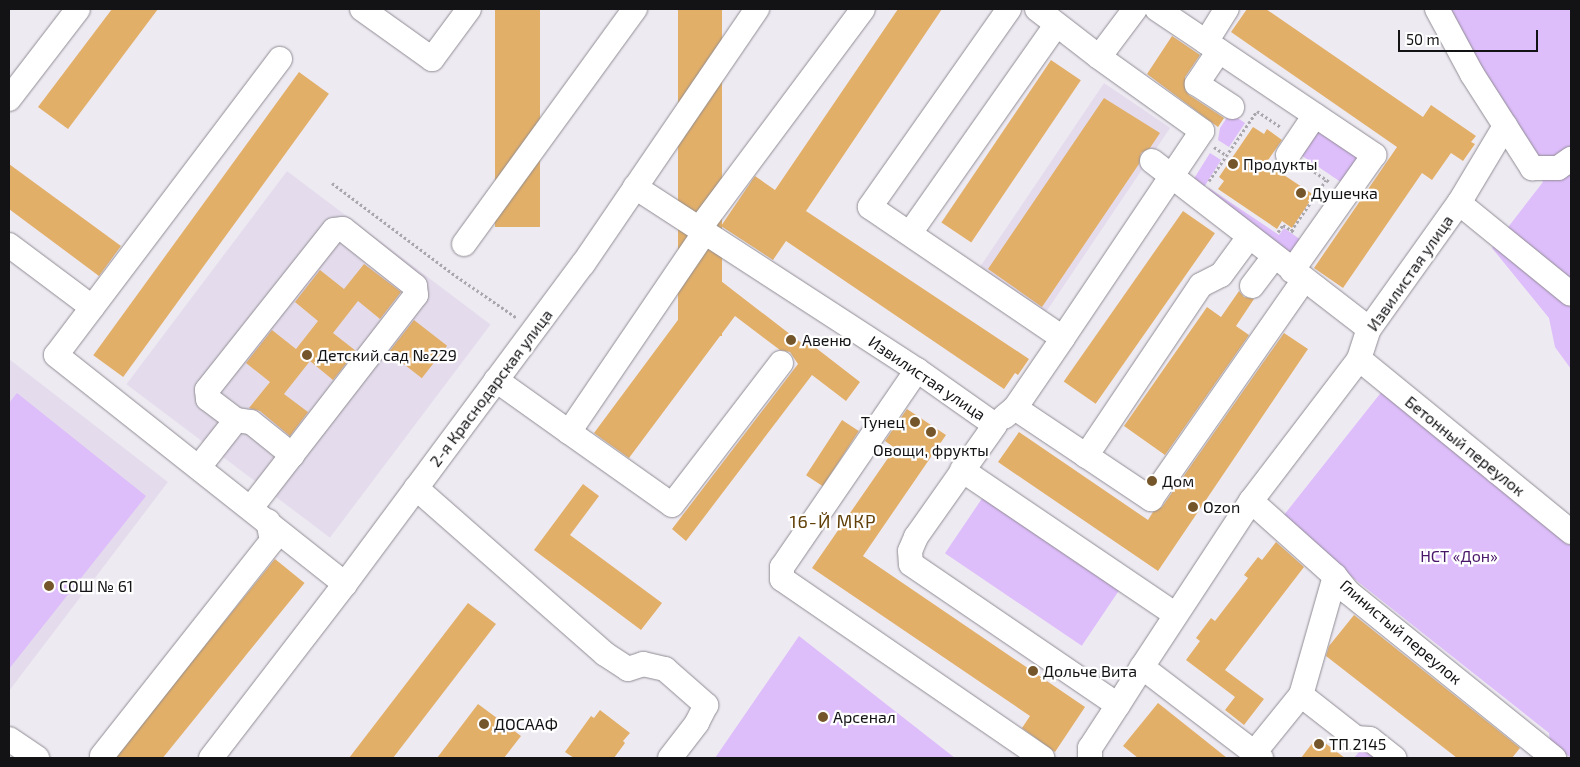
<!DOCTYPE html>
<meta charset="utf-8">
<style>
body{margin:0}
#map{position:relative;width:1580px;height:767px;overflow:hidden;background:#eeeaf2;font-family:"Exo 2",sans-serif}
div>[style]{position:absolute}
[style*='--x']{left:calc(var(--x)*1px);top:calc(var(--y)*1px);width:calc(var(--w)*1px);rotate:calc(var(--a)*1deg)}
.built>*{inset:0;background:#e4dcec;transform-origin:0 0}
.green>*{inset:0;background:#ddbdfa;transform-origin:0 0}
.building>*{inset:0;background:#e2af69;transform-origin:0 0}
.path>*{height:3px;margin-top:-1.5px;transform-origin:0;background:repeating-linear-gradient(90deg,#aaa7ad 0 2.5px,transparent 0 5px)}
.roads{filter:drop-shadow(0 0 1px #908c93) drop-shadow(0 0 1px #908c93)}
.minor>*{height:24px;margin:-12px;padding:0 12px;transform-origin:12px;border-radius:12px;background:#fff}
.dots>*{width:14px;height:14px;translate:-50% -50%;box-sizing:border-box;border:2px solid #fff;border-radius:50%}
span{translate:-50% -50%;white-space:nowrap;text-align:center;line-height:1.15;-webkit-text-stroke:4.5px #fff;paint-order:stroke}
.poi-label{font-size:16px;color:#131215}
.left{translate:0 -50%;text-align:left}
.right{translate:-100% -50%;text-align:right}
.street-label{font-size:16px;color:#131215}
.park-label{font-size:16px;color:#49176a}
.neighbourhood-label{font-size:18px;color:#614009;letter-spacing:1px}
.frame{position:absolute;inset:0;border:10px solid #131215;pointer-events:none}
.scale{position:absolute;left:1398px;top:30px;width:140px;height:22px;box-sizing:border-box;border:2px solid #131215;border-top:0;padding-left:6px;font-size:15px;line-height:18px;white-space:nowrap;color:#131215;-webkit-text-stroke:4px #fff;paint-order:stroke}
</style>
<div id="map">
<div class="built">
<i style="left:1104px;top:83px;width:80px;height:230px;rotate:34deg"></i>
<i style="left:287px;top:171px;width:255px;height:267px;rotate:37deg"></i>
<i style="clip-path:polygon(9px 359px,168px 482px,9px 691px)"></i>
</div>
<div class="green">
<i style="clip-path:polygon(1426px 9px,1571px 9px,1571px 369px,1555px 347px,1549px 318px,1492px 248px,1543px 182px)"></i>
<i style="clip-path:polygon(1230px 113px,1245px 123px,1229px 147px,1218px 140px,1220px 128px)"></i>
<i style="left:1319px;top:125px;width:53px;height:35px;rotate:34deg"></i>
<i style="left:1210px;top:153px;width:13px;height:36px;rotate:32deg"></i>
<i style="clip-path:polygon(1209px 188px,1279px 235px,1284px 228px,1301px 240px,1287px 259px,1205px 195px)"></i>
<i style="clip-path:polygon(1383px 390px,1571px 539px,1571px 758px,1550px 742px,1549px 733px,1280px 520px)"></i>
<i style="clip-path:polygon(17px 393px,146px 496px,9px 669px,9px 403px)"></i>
<i style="left:983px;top:497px;width:165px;height:68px;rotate:34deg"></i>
<i style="clip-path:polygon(799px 636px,955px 758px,715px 758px)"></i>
<i style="clip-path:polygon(1363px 747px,1376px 758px,1354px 758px)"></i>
</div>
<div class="building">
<i style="clip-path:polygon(112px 9px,158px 9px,68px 129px,38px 107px)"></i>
<i style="left:495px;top:9px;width:45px;height:218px"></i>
<i style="left:678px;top:9px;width:44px;height:327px"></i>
<i style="clip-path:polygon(898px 9px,942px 9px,806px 211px,1029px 359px,1018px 375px,1015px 373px,1004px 389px,786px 241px,773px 260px,721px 226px,755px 176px,775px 190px)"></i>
<i style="clip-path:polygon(1247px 9px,1266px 9px,1423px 117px,1431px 105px,1476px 136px,1471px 142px,1475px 144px,1463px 161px,1451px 153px,1432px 180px,1422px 173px,1343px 288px,1314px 268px,1397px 147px,1231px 32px)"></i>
<i style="clip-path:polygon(1172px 36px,1200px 55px,1185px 77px,1185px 90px,1189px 95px,1224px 118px,1218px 127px,1147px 74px)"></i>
<i style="left:1051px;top:60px;width:36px;height:196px;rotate:34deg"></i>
<i style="left:299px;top:72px;width:37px;height:350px;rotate:36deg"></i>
<i style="clip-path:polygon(1104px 98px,1160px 133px,1150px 148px,1141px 153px,1139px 164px,1042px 307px,988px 269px)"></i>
<i style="clip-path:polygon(1253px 127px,1264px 134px,1267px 129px,1282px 140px,1266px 163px,1314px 195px,1292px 228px,1282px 221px,1277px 229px,1218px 189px,1224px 181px,1219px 177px)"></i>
<i style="clip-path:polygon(9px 164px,121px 246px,99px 276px,9px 209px)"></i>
<i style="left:1183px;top:211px;width:39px;height:208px;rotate:35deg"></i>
<i style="clip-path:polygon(364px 264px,401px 292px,380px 319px,358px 301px,333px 333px,356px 351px,333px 380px,310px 361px,284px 394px,308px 412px,290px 436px,260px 411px,249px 408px,270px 382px,246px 363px,272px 330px,296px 349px,318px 321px,295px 302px,320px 270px,344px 289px)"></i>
<i style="clip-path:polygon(721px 281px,804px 345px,807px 341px,860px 382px,846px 401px,812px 375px,686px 541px,672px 529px,798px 364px,790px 352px,780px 350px,735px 316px,629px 458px,594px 433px,695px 297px,704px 304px)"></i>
<i style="clip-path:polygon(1239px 291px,1244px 297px,1254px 299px,1236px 326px,1249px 335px,1165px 455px,1124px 426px,1207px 307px,1221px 317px)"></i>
<i style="left:414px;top:320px;width:42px;height:41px;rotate:38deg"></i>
<i style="clip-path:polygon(1284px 333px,1308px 349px,1158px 571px,998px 462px,1019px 432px,1148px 520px,1153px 512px,1162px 507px)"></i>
<i style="clip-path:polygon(907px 409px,946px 435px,863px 556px,1085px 707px,1055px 752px,1022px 728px,1030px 716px,812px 568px,895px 448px,885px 441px)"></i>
<i style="left:842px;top:420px;width:20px;height:66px;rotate:33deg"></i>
<i style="clip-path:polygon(583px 484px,599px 496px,570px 535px,662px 603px,641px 630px,534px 550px)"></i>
<i style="clip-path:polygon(1276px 542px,1304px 567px,1225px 670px,1264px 699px,1244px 725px,1225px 710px,1235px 697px,1186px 660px,1200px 641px,1196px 638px,1211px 618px,1215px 621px,1248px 578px,1244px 575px,1258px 557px,1262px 560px)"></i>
<i style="left:275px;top:559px;width:38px;height:253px;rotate:39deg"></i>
<i style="clip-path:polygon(468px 603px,496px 624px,393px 758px,349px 758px)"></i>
<i style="clip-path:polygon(1354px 615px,1520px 748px,1512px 758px,1457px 758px,1326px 656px,1329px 646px)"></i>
<i style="clip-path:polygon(1158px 703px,1202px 738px,1227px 758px,1138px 758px,1123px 746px)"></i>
<i style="clip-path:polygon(478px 704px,521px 736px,504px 758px,437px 758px)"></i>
<i style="clip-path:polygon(600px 710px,630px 733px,623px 741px,625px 743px,614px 758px,574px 758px,565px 752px,591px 716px,594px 718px)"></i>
<i style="clip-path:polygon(1317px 737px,1345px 758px,1301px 758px)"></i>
</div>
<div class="path">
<i style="--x:1214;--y:147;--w:14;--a:34"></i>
<i style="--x:1306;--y:166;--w:29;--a:34"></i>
<i style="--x:1209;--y:181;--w:85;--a:-55.6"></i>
<i style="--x:1257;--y:111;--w:29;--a:34"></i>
<i style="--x:332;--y:183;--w:155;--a:36.9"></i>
<i style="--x:456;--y:276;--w:74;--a:34.5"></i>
<i style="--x:1291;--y:231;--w:62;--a:-55.5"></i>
<i style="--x:1278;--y:232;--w:9;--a:-54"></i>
<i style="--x:1283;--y:225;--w:13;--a:32"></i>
</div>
<div class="roads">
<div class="minor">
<i style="--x:362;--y:9;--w:86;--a:35.5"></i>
<i style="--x:432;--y:59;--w:62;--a:-53.5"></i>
<i style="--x:1009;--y:9;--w:242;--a:125.1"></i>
<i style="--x:870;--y:207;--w:233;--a:34.2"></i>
<i style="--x:1063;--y:338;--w:85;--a:124.4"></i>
<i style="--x:1037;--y:9;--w:78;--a:37.7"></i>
<i style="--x:1099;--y:57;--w:127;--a:35.7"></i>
<i style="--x:1202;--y:131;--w:249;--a:123.9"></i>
<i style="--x:1157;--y:9;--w:262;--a:33.9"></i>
<i style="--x:1374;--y:155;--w:142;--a:125.3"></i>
<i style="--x:1437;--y:9;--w:74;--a:61.7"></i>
<i style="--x:1472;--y:74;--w:112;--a:57.4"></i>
<i style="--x:1532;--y:168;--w:26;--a:0"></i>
<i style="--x:1558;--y:168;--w:16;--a:-35"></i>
<i style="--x:1206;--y:42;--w:39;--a:-58"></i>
<i style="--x:1219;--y:51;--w:40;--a:124"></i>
<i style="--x:1197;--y:84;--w:42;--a:33.3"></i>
<i style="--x:1099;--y:57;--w:60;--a:-53.1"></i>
<i style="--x:280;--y:59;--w:371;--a:127.1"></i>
<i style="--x:56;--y:355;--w:369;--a:38.4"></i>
<i style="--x:9;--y:99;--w:113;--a:-52.5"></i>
<i style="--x:1288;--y:155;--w:48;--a:-56"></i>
<i style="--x:1152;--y:161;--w:274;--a:37.7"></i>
<i style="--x:635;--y:187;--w:336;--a:33"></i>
<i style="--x:917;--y:370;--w:95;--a:35.2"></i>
<i style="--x:995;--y:425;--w:137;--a:125.2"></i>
<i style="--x:916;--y:537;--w:15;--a:113"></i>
<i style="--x:910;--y:551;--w:13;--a:86"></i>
<i style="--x:911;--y:564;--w:250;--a:34.3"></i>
<i style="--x:1118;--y:705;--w:45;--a:-57.7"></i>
<i style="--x:1142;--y:667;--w:150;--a:37.4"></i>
<i style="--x:1459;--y:203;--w:144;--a:39.1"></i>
<i style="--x:699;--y:229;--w:274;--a:-53.3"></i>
<i style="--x:910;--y:233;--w:254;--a:-54.9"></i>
<i style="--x:464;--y:244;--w:291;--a:-54"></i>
<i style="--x:9;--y:245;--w:104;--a:36.8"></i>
<i style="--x:1252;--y:286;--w:36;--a:-53"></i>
<i style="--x:1359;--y:359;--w:274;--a:39.2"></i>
<i style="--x:917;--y:370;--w:239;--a:124.4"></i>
<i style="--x:782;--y:567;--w:12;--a:90"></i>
<i style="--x:782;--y:579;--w:316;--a:34.5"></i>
<i style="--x:496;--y:380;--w:90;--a:35.5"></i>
<i style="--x:569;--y:432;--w:240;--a:-55.8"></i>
<i style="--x:1004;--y:417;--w:14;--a:-39"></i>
<i style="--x:1015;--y:408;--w:164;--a:33.8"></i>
<i style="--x:1151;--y:499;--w:267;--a:-55.1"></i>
<i style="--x:236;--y:420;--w:15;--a:8"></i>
<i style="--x:251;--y:422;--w:53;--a:38.8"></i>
<i style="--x:569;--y:432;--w:126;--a:35.3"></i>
<i style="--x:672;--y:505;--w:179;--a:-52.5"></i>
<i style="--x:1086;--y:456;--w:206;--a:-56.1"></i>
<i style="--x:1201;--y:285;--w:22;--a:-27"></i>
<i style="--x:1221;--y:275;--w:47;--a:-53.6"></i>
<i style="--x:199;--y:467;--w:60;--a:-51.8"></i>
<i style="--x:236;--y:420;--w:35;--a:-143"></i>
<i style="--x:208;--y:399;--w:9;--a:-96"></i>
<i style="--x:207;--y:390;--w:204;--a:-51.6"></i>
<i style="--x:334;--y:230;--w:9;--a:-6"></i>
<i style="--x:343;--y:229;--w:92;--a:38.4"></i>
<i style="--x:415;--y:286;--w:9;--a:84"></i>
<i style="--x:416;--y:295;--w:269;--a:127.8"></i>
<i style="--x:962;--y:470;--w:258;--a:34.1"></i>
<i style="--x:416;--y:488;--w:252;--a:41.3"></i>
<i style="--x:605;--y:654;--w:27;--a:33"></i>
<i style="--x:628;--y:669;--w:16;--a:-18"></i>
<i style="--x:643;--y:664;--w:23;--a:13"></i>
<i style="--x:665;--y:669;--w:55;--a:41.3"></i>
<i style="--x:706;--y:705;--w:20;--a:117"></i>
<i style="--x:697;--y:723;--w:44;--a:127.6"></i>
<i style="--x:1251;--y:501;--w:113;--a:41.8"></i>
<i style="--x:1335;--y:576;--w:21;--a:51"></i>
<i style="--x:1348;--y:592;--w:265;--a:38.9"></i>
<i style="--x:1335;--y:576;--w:124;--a:105.9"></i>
<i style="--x:1301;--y:695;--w:70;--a:38"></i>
<i style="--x:1356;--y:738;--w:14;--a:4"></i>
<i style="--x:1370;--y:739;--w:31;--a:38"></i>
<i style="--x:1142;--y:667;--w:199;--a:-56.7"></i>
<i style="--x:1251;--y:501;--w:178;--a:-52.7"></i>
<i style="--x:1359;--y:359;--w:32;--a:-72"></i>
<i style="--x:1369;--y:329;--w:155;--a:-54.5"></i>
<i style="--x:1459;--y:203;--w:90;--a:-59.1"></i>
<i style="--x:9;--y:739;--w:34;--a:34"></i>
<i style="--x:1254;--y:753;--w:75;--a:-51"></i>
<i style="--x:102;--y:756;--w:274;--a:-51.7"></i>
<i style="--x:272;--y:541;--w:20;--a:-101"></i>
<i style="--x:211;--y:758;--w:220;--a:-52.4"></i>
<i style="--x:345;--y:584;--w:399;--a:-53.4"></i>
<i style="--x:583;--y:264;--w:309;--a:-55.7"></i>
<i style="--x:1090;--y:758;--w:10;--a:-90"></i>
<i style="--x:1090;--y:748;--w:51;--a:-56.9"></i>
</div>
</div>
<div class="dots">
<i style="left:1233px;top:164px;background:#75562b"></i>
<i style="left:1301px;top:193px;background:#75562b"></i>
<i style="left:791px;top:340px;background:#75562b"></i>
<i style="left:307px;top:355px;background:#75562b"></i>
<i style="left:915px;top:422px;background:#75562b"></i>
<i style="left:931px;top:432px;background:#75562b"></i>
<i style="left:1152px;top:481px;background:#75562b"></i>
<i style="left:1193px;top:507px;background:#75562b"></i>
<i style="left:49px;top:586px;background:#75562b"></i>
<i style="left:1033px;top:671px;background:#75562b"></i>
<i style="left:823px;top:717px;background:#75562b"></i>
<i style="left:484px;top:724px;background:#75562b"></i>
<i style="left:1319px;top:744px;background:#75562b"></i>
</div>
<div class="poi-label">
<span class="left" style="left:1243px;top:164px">Продукты</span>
<span class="left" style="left:1311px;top:193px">Душечка</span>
<span class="left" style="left:802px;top:340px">Авеню</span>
<span class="left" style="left:317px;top:355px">Детский сад №229</span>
<span class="right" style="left:905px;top:422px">Тунец</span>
<span style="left:931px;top:450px">Овощи, фрукты</span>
<span class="left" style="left:1162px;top:481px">Дом</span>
<span class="left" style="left:1203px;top:507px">Ozon</span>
<span class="left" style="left:59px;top:586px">СОШ № 61</span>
<span class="left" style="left:1043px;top:671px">Дольче Вита</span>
<span class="left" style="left:833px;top:717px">Арсенал</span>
<span class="left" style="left:494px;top:724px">ДОСААФ</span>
<span class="left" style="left:1329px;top:744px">ТП 2145</span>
</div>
<div class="street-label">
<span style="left:1410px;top:273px;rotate:-55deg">Извилистая улица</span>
<span style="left:927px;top:378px;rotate:34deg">Извилистая улица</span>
<span style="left:491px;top:388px;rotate:-53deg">2-я Краснодарская улица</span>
<span style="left:1465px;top:446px;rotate:39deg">Бетонный переулок</span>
<span style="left:1401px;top:632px;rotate:40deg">Глинистый переулок</span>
</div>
<div class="park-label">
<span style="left:1459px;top:556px">НСТ «Дон»</span>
</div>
<div class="neighbourhood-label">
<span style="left:833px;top:521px">16-Й МКР</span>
</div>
<div class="frame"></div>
<div class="scale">50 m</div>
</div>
